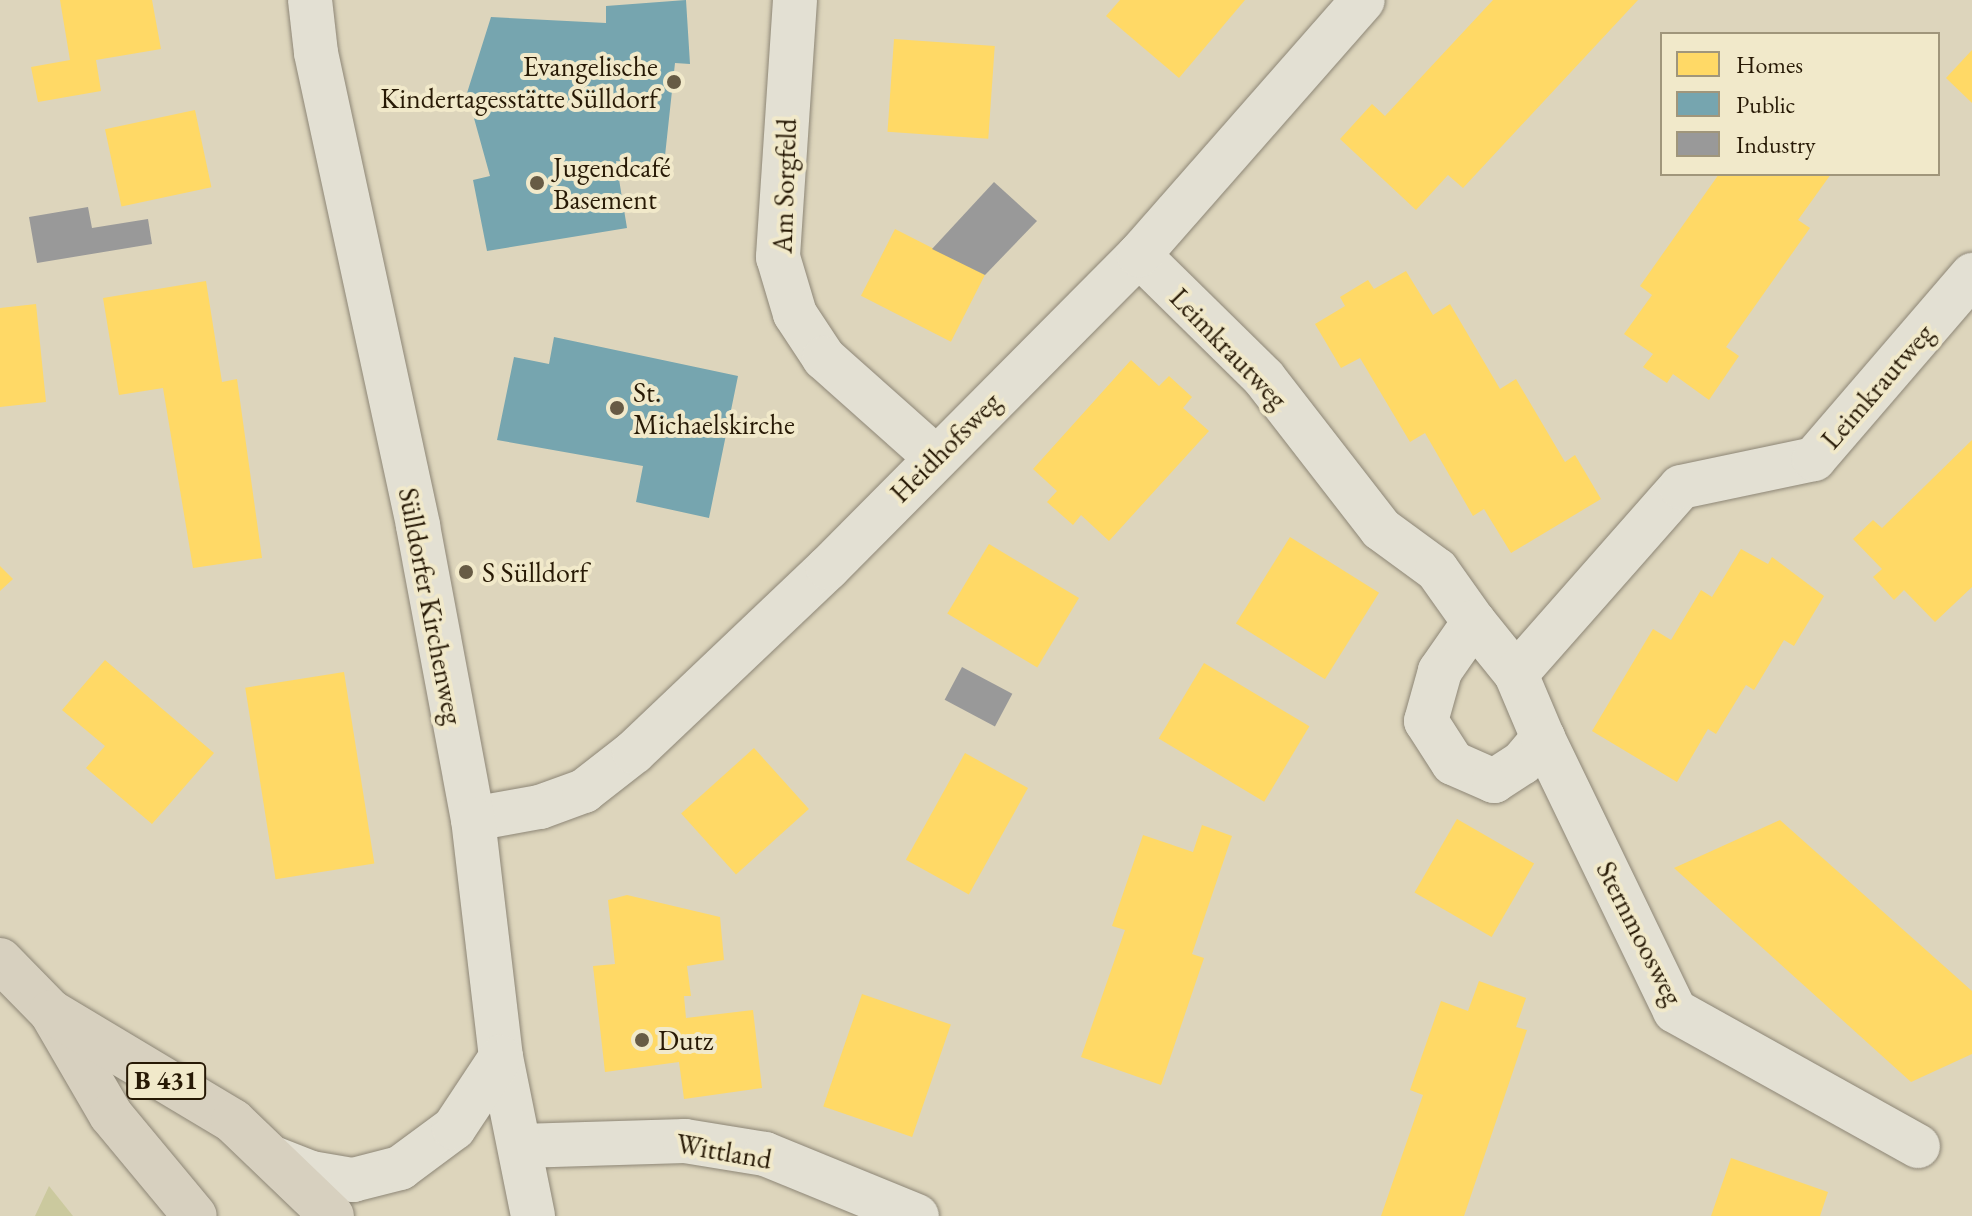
<!DOCTYPE html>
<meta charset="utf-8">
<style>
body{margin:0}
#map{position:relative;width:1972px;height:1216px;overflow:hidden;background:#ddd5bc;font-family:"EB Garamond",serif}
div>[style]{position:absolute}
[style*='--x']{left:calc(var(--x)*1px);top:calc(var(--y)*1px);width:calc(var(--w)*1px);rotate:calc(var(--a)*1deg)}
.green>*{inset:0;background:#cbc99e}
.homes>*{inset:0;background:#ffd966;transform-origin:0 0}
.public>*{inset:0;background:#76a5af}
.industry>*{inset:0;background:#999;transform-origin:0 0}
.roads{filter:drop-shadow(0 0 2px #8d8676) drop-shadow(0 0 2px #8d8676)}
.minor>*{height:44px;margin:-22px;padding:0 22px;transform-origin:22px;border-radius:22px;background:#e3e0d3}
.tertiary>*{height:44px;margin:-22px;padding:0 22px;transform-origin:22px;border-radius:22px;background:#e3e0d3}
.primary>*{height:44px;margin:-22px;padding:0 22px;transform-origin:22px;border-radius:22px;background:#d7d0bf}
.dots>*{width:22px;height:22px;translate:-50% -50%;box-sizing:border-box;border:4px solid #f1e9ca;border-radius:50%}
span{translate:-50% -50%;white-space:nowrap;text-align:center;line-height:1.15;-webkit-text-stroke:8px #f1e9ca;paint-order:stroke}
.shield-label span{padding:2px 6px;background:#f1e9ca;border:2px solid;border-radius:6px;-webkit-text-stroke-width:0}
.shield-label{font-size:26px;color:#271905;font-weight:700}
.poi-label{font-size:28px;color:#271905}
.right{translate:-100% -50%;text-align:right}
.left{translate:0 -50%;text-align:left}
.street-label{font-size:28px;color:#271905}
.legend{position:absolute;left:1660px;top:32px;width:280px;height:144px;box-sizing:border-box;background:#f1e9ca;border:2px solid #a0967b;margin:0;padding:10px 14px;list-style:none;font-size:24px;color:#271905}
.legend li{display:flex;align-items:center;gap:16px;height:40px}
.legend b{width:40px;border:2px solid #a0967b}
</style>
<div id="map">
<div class="green">
<i style="clip-path:polygon(49px 1186px,73px 1216px,35px 1216px)"></i>
</div>
<div class="homes">
<i style="clip-path:polygon(60px 0,152px 0,161px 49px,96px 60px,101px 91px,38px 102px,31px 67px,70px 60px)"></i>
<i style="clip-path:polygon(1120px 0,1245px 0,1179px 78px,1106px 16px)"></i>
<i style="clip-path:polygon(1493px 0,1638px 0,1463px 188px,1448px 175px,1416px 210px,1340px 139px,1372px 104px,1385px 116px)"></i>
<i style="left:894px;top:39px;width:101px;height:93px;rotate:4deg"></i>
<i style="clip-path:polygon(1972px 50px,1972px 103px,1946px 78px)"></i>
<i style="left:195px;top:110px;width:79px;height:92px;rotate:78deg"></i>
<i style="clip-path:polygon(1719px 174px,1831px 174px,1798px 220px,1810px 228px,1726px 347px,1739px 356px,1709px 400px,1673px 374px,1667px 383px,1643px 367px,1653px 354px,1624px 334px,1652px 295px,1640px 286px)"></i>
<i style="left:895px;top:229px;width:101px;height:75px;rotate:27deg"></i>
<i style="clip-path:polygon(1406px 271px,1433px 315px,1450px 304px,1500px 389px,1516px 379px,1565px 462px,1575px 455px,1601px 499px,1511px 553px,1484px 509px,1473px 516px,1425px 433px,1410px 442px,1360px 358px,1341px 368px,1315px 324px,1345px 306px,1340px 297px,1368px 280px,1374px 289px)"></i>
<i style="clip-path:polygon(206px 281px,222px 382px,237px 379px,262px 558px,193px 568px,163px 388px,119px 395px,103px 298px)"></i>
<i style="clip-path:polygon(36px 304px,46px 402px,0 407px,0 308px)"></i>
<i style="clip-path:polygon(1131px 360px,1159px 386px,1169px 376px,1192px 397px,1183px 408px,1209px 431px,1109px 541px,1081px 515px,1073px 525px,1047px 502px,1057px 491px,1033px 469px)"></i>
<i style="clip-path:polygon(1972px 440px,1972px 587px,1935px 622px,1904px 590px,1894px 600px,1873px 577px,1882px 569px,1853px 539px,1873px 520px,1882px 528px)"></i>
<i style="left:1290px;top:537px;width:105px;height:102px;rotate:32deg"></i>
<i style="left:989px;top:544px;width:105px;height:81px;rotate:31deg"></i>
<i style="clip-path:polygon(1741px 549px,1768px 564px,1772px 557px,1824px 596px,1794px 646px,1784px 640px,1754px 690px,1746px 685px,1716px 734px,1708px 729px,1677px 782px,1592px 731px,1653px 629px,1671px 640px,1701px 590px,1712px 597px)"></i>
<i style="clip-path:polygon(0 566px,13px 579px,0 591px)"></i>
<i style="clip-path:polygon(105px 660px,214px 753px,152px 824px,86px 768px,105px 746px,62px 710px)"></i>
<i style="left:1204px;top:663px;width:123px;height:88px;rotate:31deg"></i>
<i style="left:344px;top:672px;width:194px;height:100px;rotate:81deg"></i>
<i style="left:754px;top:748px;width:82px;height:98px;rotate:48deg"></i>
<i style="left:965px;top:753px;width:72px;height:122px;rotate:29deg"></i>
<i style="left:1457px;top:819px;width:89px;height:85px;rotate:30deg"></i>
<i style="clip-path:polygon(1780px 820px,1972px 991px,1972px 1054px,1911px 1082px,1674px 868px)"></i>
<i style="clip-path:polygon(1202px 825px,1232px 836px,1192px 954px,1204px 958px,1161px 1085px,1081px 1057px,1125px 930px,1112px 926px,1143px 835px,1193px 852px)"></i>
<i style="clip-path:polygon(627px 895px,720px 917px,724px 960px,687px 966px,691px 996px,684px 996px,686px 1018px,753px 1010px,762px 1088px,684px 1099px,679px 1062px,605px 1072px,593px 966px,615px 964px,608px 900px)"></i>
<i style="clip-path:polygon(1479px 981px,1526px 998px,1516px 1027px,1527px 1030px,1464px 1216px,1381px 1216px,1423px 1095px,1410px 1090px,1441px 1001px,1468px 1011px)"></i>
<i style="left:862px;top:994px;width:94px;height:119px;rotate:19deg"></i>
<i style="clip-path:polygon(1731px 1158px,1828px 1192px,1820px 1216px,1711px 1216px)"></i>
</div>
<div class="public">
<i style="clip-path:polygon(686px 0,690px 64px,675px 63px,664px 165px,616px 161px,627px 228px,487px 251px,473px 180px,490px 176px,467px 93px,491px 17px,606px 23px,606px 6px)"></i>
<i style="clip-path:polygon(554px 337px,738px 376px,709px 518px,636px 502px,643px 466px,497px 440px,514px 357px,549px 364px)"></i>
</div>
<div class="industry">
<i style="clip-path:polygon(994px 182px,1037px 221px,985px 275px,932px 249px)"></i>
<i style="clip-path:polygon(88px 207px,92px 228px,148px 219px,152px 244px,37px 263px,29px 217px)"></i>
<i style="left:962px;top:667px;width:57px;height:37px;rotate:28deg"></i>
</div>
<div class="roads">
<div class="minor">
<i style="--x:795;--y:0;--w:258;--a:93.8"></i>
<i style="--x:778;--y:257;--w:59;--a:73.4"></i>
<i style="--x:795;--y:314;--w:53;--a:56.6"></i>
<i style="--x:824;--y:358;--w:147;--a:41.7"></i>
<i style="--x:1139;--y:255;--w:175;--a:44.5"></i>
<i style="--x:1264;--y:378;--w:191;--a:52.2"></i>
<i style="--x:1381;--y:529;--w:69;--a:36.2"></i>
<i style="--x:1437;--y:570;--w:64;--a:54.6"></i>
<i style="--x:1474;--y:622;--w:60;--a:124.8"></i>
<i style="--x:1440;--y:671;--w:52;--a:105.6"></i>
<i style="--x:1426;--y:721;--w:50;--a:57.3"></i>
<i style="--x:1453;--y:763;--w:45;--a:23.7"></i>
<i style="--x:1494;--y:781;--w:33;--a:-33"></i>
<i style="--x:1522;--y:763;--w:33;--a:-50"></i>
<i style="--x:1543;--y:738;--w:69;--a:-112.9"></i>
<i style="--x:1516;--y:674;--w:67;--a:-128.9"></i>
<i style="--x:1516;--y:674;--w:249;--a:-48.6"></i>
<i style="--x:1681;--y:487;--w:136;--a:-11.9"></i>
<i style="--x:1814;--y:459;--w:243;--a:-49.3"></i>
<i style="--x:1543;--y:738;--w:303;--a:64.2"></i>
<i style="--x:1675;--y:1011;--w:278;--a:29.1"></i>
<i style="--x:473;--y:819;--w:68;--a:-10.2"></i>
<i style="--x:540;--y:807;--w:47;--a:-20"></i>
<i style="--x:584;--y:791;--w:63;--a:-38"></i>
<i style="--x:634;--y:752;--w:267;--a:-43.5"></i>
<i style="--x:828;--y:568;--w:441;--a:-45.2"></i>
<i style="--x:1139;--y:255;--w:339;--a:-48.7"></i>
<i style="--x:520;--y:1146;--w:165;--a:-1.7"></i>
<i style="--x:685;--y:1141;--w:81;--a:9.2"></i>
<i style="--x:765;--y:1154;--w:164;--a:22.2"></i>
</div>
<div class="tertiary">
<i style="--x:310;--y:0;--w:53;--a:83.5"></i>
<i style="--x:316;--y:53;--w:484;--a:77.8"></i>
<i style="--x:418;--y:526;--w:298;--a:79.4"></i>
<i style="--x:473;--y:819;--w:240;--a:83.3"></i>
<i style="--x:501;--y:1057;--w:162;--a:78.6"></i>
<i style="--x:273;--y:1158;--w:41;--a:21.5"></i>
<i style="--x:311;--y:1173;--w:43;--a:9.5"></i>
<i style="--x:353;--y:1180;--w:49;--a:-14.3"></i>
<i style="--x:400;--y:1168;--w:67;--a:-36.5"></i>
<i style="--x:454;--y:1128;--w:85;--a:-56.5"></i>
</div>
<div class="primary">
<i style="--x:0;--y:960;--w:73;--a:45.6"></i>
<i style="--x:51;--y:1012;--w:119;--a:59.8"></i>
<i style="--x:111;--y:1115;--w:131;--a:50.3"></i>
<i style="--x:51;--y:1012;--w:212;--a:30.9"></i>
<i style="--x:233;--y:1121;--w:137;--a:43.8"></i>
</div>
</div>
<div class="dots">
<i style="left:674px;top:82px;background:#675b45"></i>
<i style="left:537px;top:183px;background:#675b45"></i>
<i style="left:617px;top:408px;background:#675b45"></i>
<i style="left:466px;top:572px;background:#675b45"></i>
<i style="left:642px;top:1040px;background:#675b45"></i>
</div>
<div class="shield-label">
<span style="left:166px;top:1081px">B 431</span>
</div>
<div class="poi-label">
<span class="right" style="left:658px;top:82px">Evangelische<br>Kindertagesstätte Sülldorf</span>
<span class="left" style="left:553px;top:183px">Jugendcafé<br>Basement</span>
<span class="left" style="left:633px;top:408px">St.<br>Michaelskirche</span>
<span class="left" style="left:482px;top:572px">S Sülldorf</span>
<span class="left" style="left:658px;top:1040px">Dutz</span>
</div>
<div class="street-label">
<span style="left:784px;top:186px;rotate:-88deg">Am Sorgfeld</span>
<span style="left:1229px;top:348px;rotate:46deg">Leimkrautweg</span>
<span style="left:1877px;top:386px;rotate:-49deg">Leimkrautweg</span>
<span style="left:945px;top:447px;rotate:-45deg">Heidhofsweg</span>
<span style="left:431px;top:606px;rotate:79deg">Sülldorfer Kirchenweg</span>
<span style="left:1640px;top:933px;rotate:63deg">Sternmoosweg</span>
<span style="left:724px;top:1151px;rotate:10deg">Wittland</span>
</div>
<ul class="legend">
<li><b style="height:22px;background:#ffd966"></b>Homes</li>
<li><b style="height:22px;background:#76a5af"></b>Public</li>
<li><b style="height:22px;background:#999"></b>Industry</li>
</ul>
</div>
